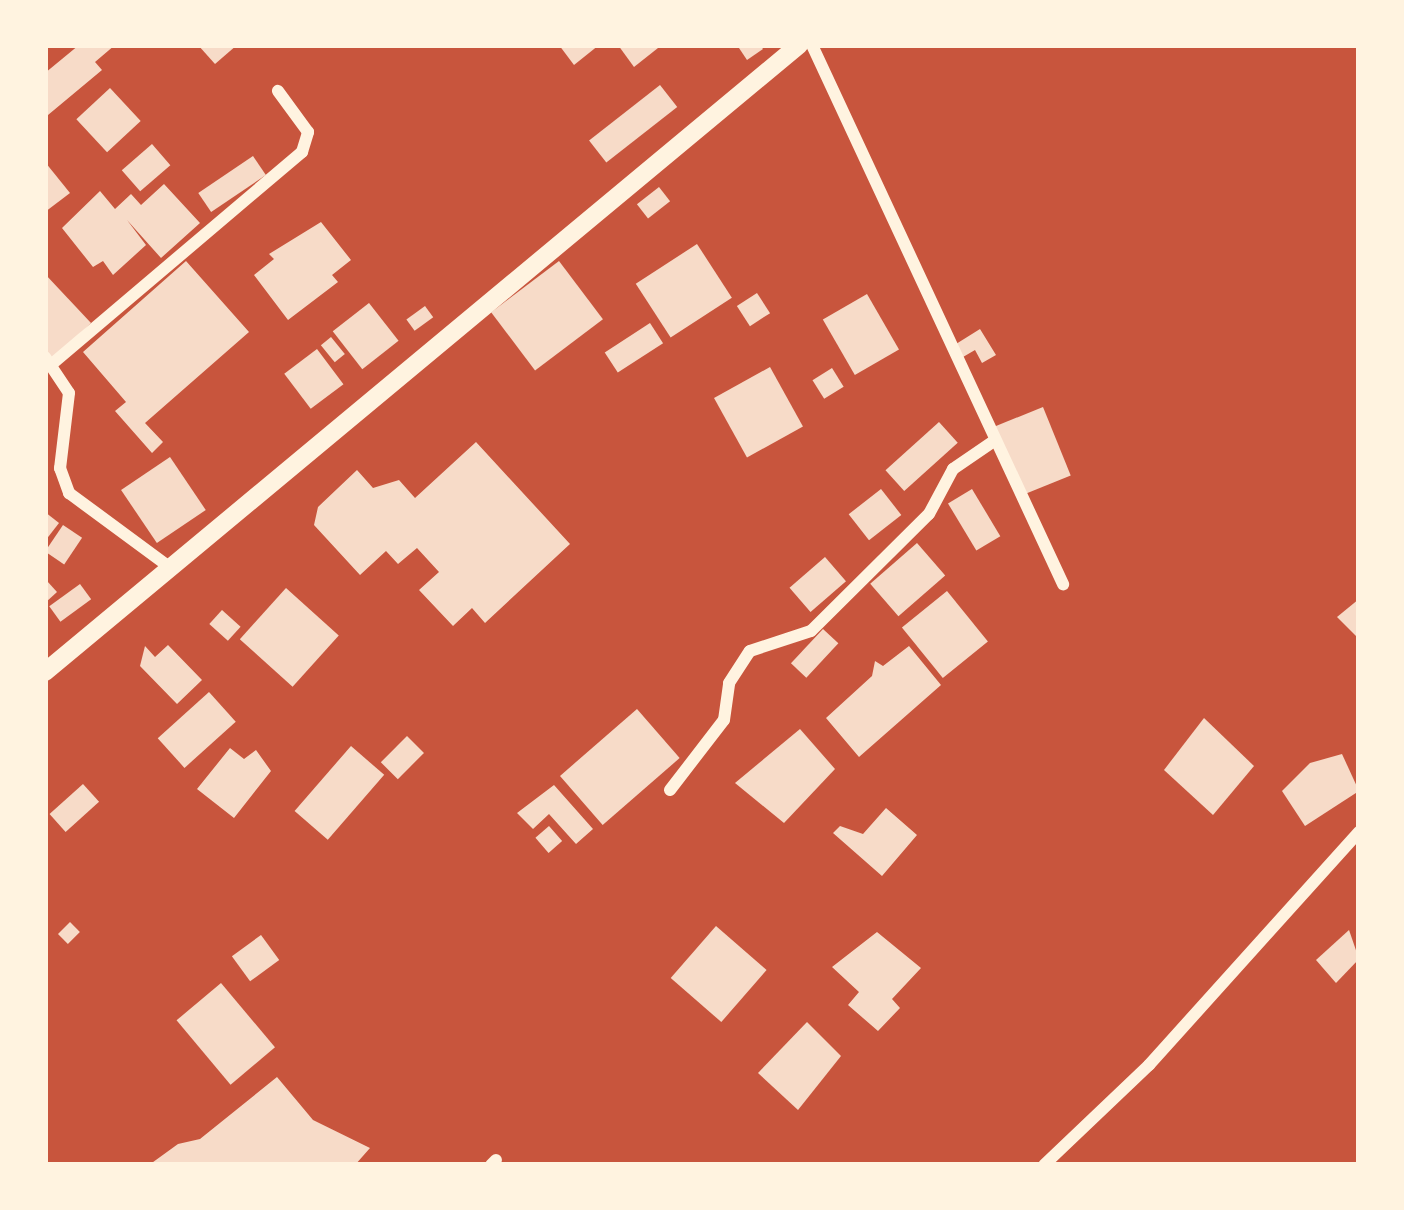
<!DOCTYPE html>
<style>
body{margin:0}
#map{position:relative;width:1404px;height:1210px;overflow:hidden;background:#c8553d;font-family:"PT Sans",sans-serif}
div>[style]{position:absolute}
[style*='--x']{left:calc(var(--x)*1px);top:calc(var(--y)*1px);width:calc(var(--w)*1px);rotate:calc(var(--a)*1deg)}
.building>*{inset:0;background:#f7dbc8;transform-origin:0 0}
.minor>*{height:12px;margin:-6px;padding:0 6px;transform-origin:6px;border-radius:6px;background:#fff3e0}
.primary>*{height:18px;margin:-9px;padding:0 9px;transform-origin:9px;border-radius:9px;background:#fff3e0}
span{translate:-50% -50%;white-space:nowrap;text-align:center;line-height:1.15;-webkit-text-stroke:9px #fff3e0;paint-order:stroke}
.frame{position:absolute;inset:0;border:48px solid #fff3e0;pointer-events:none}
</style>
<div id="map">
<div class="building">
<i style="clip-path:polygon(79px 45px,115px 45px,95px 62px,102px 70px,48px 115px,45px 73px)"></i>
<i style="clip-path:polygon(198px 45px,237px 45px,215px 64px)"></i>
<i style="clip-path:polygon(559px 45px,599px 45px,574px 65px)"></i>
<i style="clip-path:polygon(618px 45px,656px 45px,658px 48px,634px 67px)"></i>
<i style="clip-path:polygon(737px 45px,760px 45px,763px 49px,747px 60px)"></i>
<i style="left:660px;top:85px;width:28px;height:90px;rotate:52deg"></i>
<i style="left:110px;top:88px;width:45px;height:46px;rotate:47deg"></i>
<i style="left:152px;top:144px;width:28px;height:40px;rotate:49deg"></i>
<i style="left:253px;top:156px;width:23px;height:66px;rotate:56deg"></i>
<i style="clip-path:polygon(45px 162px,70px 193px,45px 212px)"></i>
<i style="clip-path:polygon(164px 184px,200px 223px,161px 258px,127px 220px,146px 245px,113px 275px,103px 261px,93px 267px,62px 228px,100px 191px,115px 209px,131px 194px,141px 205px)"></i>
<i style="left:659px;top:187px;width:18px;height:28px;rotate:52deg"></i>
<i style="clip-path:polygon(321px 222px,351px 260px,332px 275px,338px 282px,288px 320px,254px 275px,274px 259px,269px 254px)"></i>
<i style="left:697px;top:244px;width:64px;height:73px;rotate:57deg"></i>
<i style="clip-path:polygon(186px 261px,249px 332px,145px 423px,163px 442px,152px 453px,115px 411px,126px 402px,83px 352px)"></i>
<i style="left:559px;top:261px;width:73px;height:85px;rotate:53deg"></i>
<i style="clip-path:polygon(45px 274px,91px 323px,51px 361px,45px 354px)"></i>
<i style="left:757px;top:293px;width:24px;height:24px;rotate:57deg"></i>
<i style="left:867px;top:294px;width:64px;height:51px;rotate:60deg"></i>
<i style="left:369px;top:303px;width:48px;height:46px;rotate:52deg"></i>
<i style="left:425px;top:306px;width:14px;height:23px;rotate:54deg"></i>
<i style="left:650px;top:323px;width:24px;height:54px;rotate:57deg"></i>
<i style="clip-path:polygon(980px 329px,996px 355px,982px 363px,975px 350px,963px 357px,956px 344px)"></i>
<i style="left:331px;top:337px;width:22px;height:13px;rotate:51deg"></i>
<i style="left:317px;top:349px;width:44px;height:41px;rotate:53deg"></i>
<i style="left:770px;top:367px;width:68px;height:64px;rotate:61deg"></i>
<i style="left:832px;top:368px;width:22px;height:23px;rotate:58deg"></i>
<i style="left:1043px;top:407px;width:74px;height:54px;rotate:68deg"></i>
<i style="left:939px;top:422px;width:28px;height:72px;rotate:48deg"></i>
<i style="clip-path:polygon(476px 442px,570px 544px,485px 623px,472px 608px,453px 626px,419px 590px,439px 572px,417px 548px,398px 564px,386px 551px,360px 575px,314px 525px,318px 507px,357px 470px,373px 488px,399px 480px,415px 498px)"></i>
<i style="left:170px;top:457px;width:64px;height:59px;rotate:56deg"></i>
<i style="left:881px;top:489px;width:33px;height:41px;rotate:52deg"></i>
<i style="left:972px;top:489px;width:55px;height:28px;rotate:59deg"></i>
<i style="clip-path:polygon(45px 512px,59px 523px,45px 541px)"></i>
<i style="left:63px;top:525px;width:23px;height:32px;rotate:34deg"></i>
<i style="left:917px;top:543px;width:43px;height:62px;rotate:49deg"></i>
<i style="left:825px;top:557px;width:32px;height:47px;rotate:49deg"></i>
<i style="clip-path:polygon(47px 581px,57px 592px,45px 603px,45px 584px)"></i>
<i style="left:80px;top:584px;width:19px;height:38px;rotate:54deg"></i>
<i style="left:286px;top:588px;width:71px;height:69px;rotate:42deg"></i>
<i style="left:947px;top:591px;width:65px;height:58px;rotate:51deg"></i>
<i style="clip-path:polygon(1359px 599px,1359px 639px,1337px 617px)"></i>
<i style="left:222px;top:610px;width:25px;height:19px;rotate:42deg"></i>
<i style="left:823px;top:629px;width:21px;height:47px;rotate:43deg"></i>
<i style="clip-path:polygon(168px 645px,202px 680px,177px 704px,140px 666px,145px 646px,155px 657px)"></i>
<i style="clip-path:polygon(909px 646px,941px 685px,859px 757px,826px 718px,872px 676px,875px 661px,883px 666px)"></i>
<i style="left:209px;top:692px;width:40px;height:69px;rotate:48deg"></i>
<i style="left:637px;top:709px;width:65px;height:102px;rotate:49deg"></i>
<i style="clip-path:polygon(1204px 718px,1254px 766px,1213px 815px,1164px 770px)"></i>
<i style="clip-path:polygon(800px 729px,835px 769px,784px 823px,735px 783px)"></i>
<i style="left:407px;top:736px;width:24px;height:37px;rotate:45deg"></i>
<i style="left:351px;top:746px;width:44px;height:86px;rotate:41deg"></i>
<i style="clip-path:polygon(230px 748px,244px 759px,256px 750px,271px 771px,234px 818px,197px 789px)"></i>
<i style="clip-path:polygon(1342px 754px,1359px 791px,1305px 826px,1282px 791px,1310px 763px)"></i>
<i style="left:83px;top:784px;width:24px;height:45px;rotate:48deg"></i>
<i style="clip-path:polygon(554px 785px,593px 829px,576px 844px,549px 814px,533px 829px,517px 813px)"></i>
<i style="clip-path:polygon(886px 808px,917px 835px,882px 876px,833px 833px,840px 826px,863px 834px)"></i>
<i style="left:549px;top:826px;width:20px;height:18px;rotate:49deg"></i>
<i style="left:70px;top:922px;width:14px;height:17px;rotate:45deg"></i>
<i style="left:716px;top:926px;width:67px;height:69px;rotate:41deg"></i>
<i style="clip-path:polygon(1349px 930px,1359px 959px,1336px 983px,1316px 960px)"></i>
<i style="clip-path:polygon(877px 932px,921px 968px,892px 999px,900px 1008px,878px 1031px,848px 1005px,859px 992px,832px 967px)"></i>
<i style="left:261px;top:935px;width:31px;height:36px;rotate:54deg"></i>
<i style="left:221px;top:983px;width:84px;height:58px;rotate:50deg"></i>
<i style="clip-path:polygon(807px 1022px,841px 1056px,798px 1110px,758px 1073px)"></i>
<i style="clip-path:polygon(277px 1077px,313px 1120px,370px 1148px,355px 1165px,149px 1165px,178px 1144px,200px 1139px)"></i>
</div>
<div class="minor">
<i style="--x:812;--y:45;--w:595;--a:65.03"></i>
<i style="--x:45;--y:357;--w:43;--a:56.3"></i>
<i style="--x:69;--y:393;--w:76;--a:96.8"></i>
<i style="--x:60;--y:468;--w:27;--a:70"></i>
<i style="--x:69;--y:493;--w:123;--a:36.4"></i>
<i style="--x:52;--y:364;--w:328;--a:-40.3"></i>
<i style="--x:302;--y:152;--w:21;--a:-73"></i>
<i style="--x:308;--y:132;--w:51;--a:-126.2"></i>
<i style="--x:670;--y:790;--w:88;--a:-52.4"></i>
<i style="--x:724;--y:720;--w:37;--a:-82"></i>
<i style="--x:729;--y:683;--w:38;--a:-57"></i>
<i style="--x:750;--y:651;--w:64;--a:-18.2"></i>
<i style="--x:811;--y:631;--w:166;--a:-44.8"></i>
<i style="--x:929;--y:514;--w:51;--a:-61.9"></i>
<i style="--x:953;--y:469;--w:50;--a:-34.3"></i>
<i style="--x:491;--y:1165;--w:7;--a:-45"></i>
<i style="--x:1044;--y:1165;--w:145;--a:-43.6"></i>
<i style="--x:1149;--y:1065;--w:314;--a:-48"></i>
</div>
<div class="primary">
<i style="--x:45;--y:672;--w:981;--a:-39.75"></i>
</div>
<div class="frame"></div>
</div>
